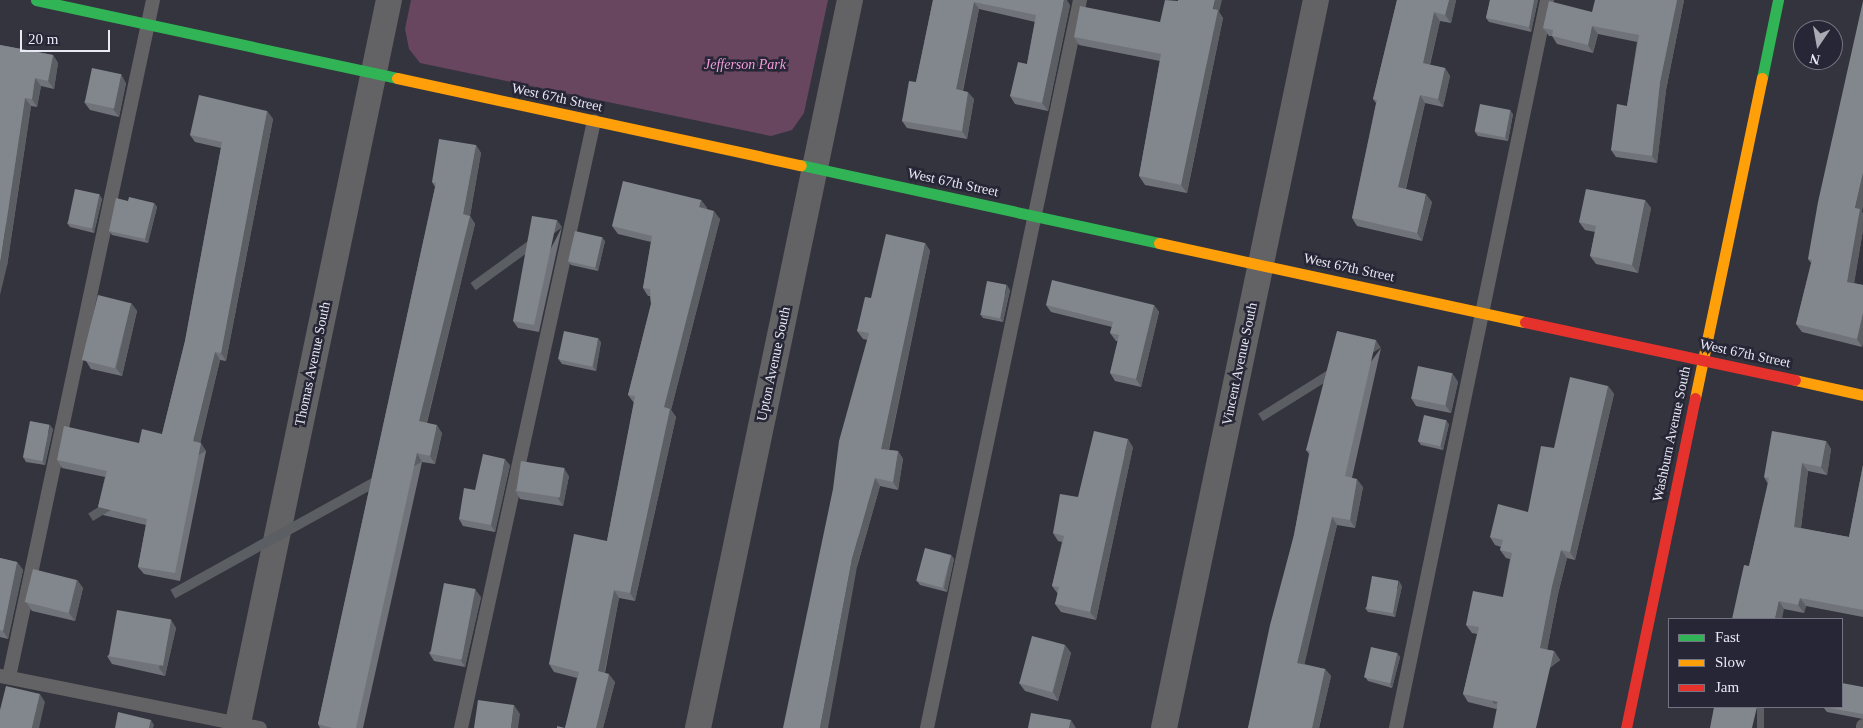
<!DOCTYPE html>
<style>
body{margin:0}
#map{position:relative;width:1863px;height:728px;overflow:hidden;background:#33343d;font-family:Georgia,serif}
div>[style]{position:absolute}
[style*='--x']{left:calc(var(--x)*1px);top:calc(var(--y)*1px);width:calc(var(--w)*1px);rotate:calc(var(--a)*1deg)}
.green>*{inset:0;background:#684660}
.lane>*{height:14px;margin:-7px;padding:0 7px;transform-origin:7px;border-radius:7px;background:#636265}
.street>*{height:26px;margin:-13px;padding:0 13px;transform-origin:13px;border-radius:13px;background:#636265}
.fast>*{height:11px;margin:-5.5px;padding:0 5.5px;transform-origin:5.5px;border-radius:5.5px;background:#30b455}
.slow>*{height:11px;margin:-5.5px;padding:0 5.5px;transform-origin:5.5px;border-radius:5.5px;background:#ff9f0a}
.jam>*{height:11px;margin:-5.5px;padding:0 5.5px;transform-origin:5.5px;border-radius:5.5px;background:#e5322d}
.wall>*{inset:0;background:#707379}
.shaded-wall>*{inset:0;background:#5b5e63;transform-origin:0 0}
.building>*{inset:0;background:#82868d;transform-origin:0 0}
span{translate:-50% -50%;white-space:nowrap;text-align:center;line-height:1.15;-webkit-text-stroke:5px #262636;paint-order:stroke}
.park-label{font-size:14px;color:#f69cdc;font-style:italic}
.street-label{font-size:14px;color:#e8e9f4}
.legend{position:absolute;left:1668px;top:618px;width:175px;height:90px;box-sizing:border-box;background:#262636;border:1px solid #747482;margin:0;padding:6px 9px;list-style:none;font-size:15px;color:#e8e9f4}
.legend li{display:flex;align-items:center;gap:10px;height:25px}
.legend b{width:25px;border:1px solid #747482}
.north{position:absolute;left:1793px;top:20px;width:50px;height:50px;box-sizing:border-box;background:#262636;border:1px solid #747482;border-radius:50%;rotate:192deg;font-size:14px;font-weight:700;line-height:20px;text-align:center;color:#e8e9f4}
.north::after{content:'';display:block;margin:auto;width:18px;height:22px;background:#a9aab4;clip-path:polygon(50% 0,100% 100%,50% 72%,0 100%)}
.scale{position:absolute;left:20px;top:30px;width:90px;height:22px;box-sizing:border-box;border:2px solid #e8e9f4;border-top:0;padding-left:6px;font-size:15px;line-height:18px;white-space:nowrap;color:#e8e9f4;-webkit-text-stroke:4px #262636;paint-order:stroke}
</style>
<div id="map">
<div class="green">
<i style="clip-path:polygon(411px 0,828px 0,804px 113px,792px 130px,771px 136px,420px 63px,409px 49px,405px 29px)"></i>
</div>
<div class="lane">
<i style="--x:1;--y:676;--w:264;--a:11.4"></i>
<i style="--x:9;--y:677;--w:692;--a:-77.99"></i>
<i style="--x:461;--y:728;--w:621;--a:-77.64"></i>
<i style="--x:927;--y:728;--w:744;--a:-78.13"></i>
<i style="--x:1396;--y:728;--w:743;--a:-78.28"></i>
<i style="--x:1863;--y:728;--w:2;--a:-90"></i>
</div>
<div class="street">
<i style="--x:237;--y:728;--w:744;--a:-78.21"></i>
<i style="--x:698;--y:728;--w:744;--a:-78.21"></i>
<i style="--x:1164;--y:728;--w:744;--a:-78.21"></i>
</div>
<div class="fast">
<i style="--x:36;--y:0;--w:369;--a:12.2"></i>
<i style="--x:1762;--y:78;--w:80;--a:-78.4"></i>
<i style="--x:801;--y:165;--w:366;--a:12.3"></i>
</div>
<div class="slow">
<i style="--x:397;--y:78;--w:413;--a:12.2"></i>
<i style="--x:1159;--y:243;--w:374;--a:12.2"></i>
<i style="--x:1795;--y:380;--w:70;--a:12.4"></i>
<i style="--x:1695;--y:398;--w:327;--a:-78.2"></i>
</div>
<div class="jam">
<i style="--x:1525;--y:322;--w:276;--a:12.1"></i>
<i style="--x:1626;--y:728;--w:337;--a:-78.2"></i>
</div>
<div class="wall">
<i style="clip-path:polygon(933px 0,1070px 5px,1048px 111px,1015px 104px,1010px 96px,1027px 64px,1035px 22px,979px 9px,963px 91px,974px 99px,967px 139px,907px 128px,902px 121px,916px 82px)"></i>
<i style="clip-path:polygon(1397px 0,1456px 0,1451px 23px,1440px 21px,1430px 65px,1445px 68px,1450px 76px,1443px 107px,1425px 103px,1406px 189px,1432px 202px,1422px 241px,1357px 226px,1352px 218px,1376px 103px,1373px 99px)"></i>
<i style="clip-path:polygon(1490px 0,1538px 0,1531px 32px,1489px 22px,1486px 18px)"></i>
<i style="clip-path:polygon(1684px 0,1666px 90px,1657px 163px,1616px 157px,1611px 150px,1627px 106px,1637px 42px,1598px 34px,1593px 53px,1557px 44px,1552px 36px,1549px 36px,1543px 28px,1592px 12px)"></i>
<i style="clip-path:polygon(1219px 12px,1223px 18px,1187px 193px,1145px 185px,1139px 176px,1160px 61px,1079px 45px,1074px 37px)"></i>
<i style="clip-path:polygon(0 45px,53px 55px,58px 63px,54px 89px,41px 86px,37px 107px,31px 106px,7px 266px)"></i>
<i style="clip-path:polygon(126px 83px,119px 117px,90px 110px,84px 102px)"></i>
<i style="clip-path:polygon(267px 111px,273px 119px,226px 361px,220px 360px,200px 443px,206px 451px,180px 581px,144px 574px,138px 567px,146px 525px,103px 515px,98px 507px,105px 477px,62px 468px,57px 460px,139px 443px,162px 434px,185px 341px,221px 148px,195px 142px,190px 135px)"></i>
<i style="clip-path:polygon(1513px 114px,1508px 141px,1478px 136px,1475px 132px)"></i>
<i style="clip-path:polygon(476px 145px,481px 153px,470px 216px,475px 224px,427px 423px,442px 433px,435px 464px,422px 462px,363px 728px,320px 728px,318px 724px,435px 187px,432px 182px)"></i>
<i style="clip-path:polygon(99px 194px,102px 199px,94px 233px,70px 227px,67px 223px)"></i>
<i style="clip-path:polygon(701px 200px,707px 208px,707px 209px,720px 219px,671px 410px,676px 417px,635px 601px,619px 598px,605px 673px,615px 682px,603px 728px,557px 728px,565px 728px,577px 678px,554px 672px,549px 664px,607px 541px,634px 403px,628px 395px,651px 304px,650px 296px,648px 296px,643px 288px,651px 242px,618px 234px,612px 226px)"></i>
<i style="clip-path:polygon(1645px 200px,1651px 208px,1638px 273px,1596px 264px,1590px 256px,1595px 232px,1585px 230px,1579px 222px)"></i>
<i style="clip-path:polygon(128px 201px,154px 203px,157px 207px,148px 243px,112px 235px,109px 231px)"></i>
<i style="clip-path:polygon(1862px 212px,1863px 214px,1863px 230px,1854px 283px,1863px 285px,1862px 347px,1802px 332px,1796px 324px,1811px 263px,1808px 259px)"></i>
<i style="clip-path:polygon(562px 227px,539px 332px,518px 328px,513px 321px)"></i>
<i style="clip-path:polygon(605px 241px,598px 271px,571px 265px,568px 261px)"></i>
<i style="clip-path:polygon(925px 243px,930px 251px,889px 450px,898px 451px,903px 459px,898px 490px,880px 486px,857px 567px,868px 340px,863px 339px,857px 331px,871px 298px)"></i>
<i style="clip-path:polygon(1010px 290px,1003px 322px,983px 318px,980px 314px)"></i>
<i style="clip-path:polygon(131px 303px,137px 311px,122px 376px,91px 369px,86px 361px)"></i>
<i style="clip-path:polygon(1046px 305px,1154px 305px,1159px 312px,1141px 387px,1115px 381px,1110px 373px,1118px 341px,1116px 341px,1110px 333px,1112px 327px,1051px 312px)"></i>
<i style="clip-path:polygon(601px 342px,596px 371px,562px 364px,559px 360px)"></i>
<i style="clip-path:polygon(1381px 348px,1352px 478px,1363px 487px,1355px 528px,1337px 525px,1304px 664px,1325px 669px,1331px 676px,1319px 728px,1248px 728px,1294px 535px,1309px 454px,1306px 450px)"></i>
<i style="clip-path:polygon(1452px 373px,1458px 382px,1451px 413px,1416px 406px,1411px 398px)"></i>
<i style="clip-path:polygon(1608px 386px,1614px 394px,1575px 560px,1567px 558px,1558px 594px,1547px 650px,1554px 651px,1560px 660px,1496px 709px,1468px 702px,1463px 694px,1477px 634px,1472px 633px,1466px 625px,1503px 597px,1510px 559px,1506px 558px,1500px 550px,1501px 547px,1495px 545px,1490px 537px,1528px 512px,1554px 448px)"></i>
<i style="clip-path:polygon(1449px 424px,1443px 450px,1421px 445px,1418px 441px)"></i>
<i style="clip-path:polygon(53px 429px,45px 465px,26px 462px,23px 457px)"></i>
<i style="clip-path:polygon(1826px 441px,1831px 449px,1827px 475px,1808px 471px,1801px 528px,1849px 537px,1863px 465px,1863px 617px,1806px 606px,1804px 613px,1784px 609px,1749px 566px,1768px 484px,1764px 477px)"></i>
<i style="clip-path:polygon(1133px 447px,1096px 620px,1061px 612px,1055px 604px,1058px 594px,1052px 586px,1062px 542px,1058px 541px,1053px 533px,1078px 497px)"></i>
<i style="clip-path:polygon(510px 465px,495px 532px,463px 526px,459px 519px,475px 490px)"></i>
<i style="clip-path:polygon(569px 476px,563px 506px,520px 499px,515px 490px)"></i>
<i style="clip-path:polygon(951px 555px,954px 559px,947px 592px,920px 585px,917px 581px)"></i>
<i style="clip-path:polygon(0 558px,17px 562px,23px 570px,8px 639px,0 637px)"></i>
<i style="clip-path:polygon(77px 580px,83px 588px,75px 621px,32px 611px,26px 602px)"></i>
<i style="clip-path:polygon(1402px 586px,1395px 617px,1368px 612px,1365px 608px)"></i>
<i style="clip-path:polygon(481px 597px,465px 667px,434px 661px,429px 653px)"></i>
<i style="clip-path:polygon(171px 620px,176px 628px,165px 676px,112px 664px,107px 656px)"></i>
<i style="clip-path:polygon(1065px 645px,1071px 653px,1058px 701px,1025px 691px,1019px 683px)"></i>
<i style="clip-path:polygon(1397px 653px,1400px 657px,1392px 688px,1368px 681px,1365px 677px)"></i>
<i style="clip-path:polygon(1863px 687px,1863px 719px,1827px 712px,1823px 707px)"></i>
</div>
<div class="shaded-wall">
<i style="clip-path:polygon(1064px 0,1067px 0,1070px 5px,1048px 111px,1042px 103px)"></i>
<i style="clip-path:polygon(1215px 0,1222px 0,1219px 12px,1223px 18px,1187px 193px,1181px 185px)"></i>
<i style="clip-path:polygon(1449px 0,1456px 0,1451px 23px,1445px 15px)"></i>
<i style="clip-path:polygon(1534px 0,1538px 0,1531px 32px,1529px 27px)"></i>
<i style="clip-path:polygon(1677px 0,1684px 0,1666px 90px,1657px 163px,1652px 156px,1660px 82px)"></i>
<i style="clip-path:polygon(974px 2px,979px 9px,961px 97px,956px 89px)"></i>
<i style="clip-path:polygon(1434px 12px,1440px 21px,1428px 71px,1423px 63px)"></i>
<i style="clip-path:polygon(1592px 26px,1598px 34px,1593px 53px,1588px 45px)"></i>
<i style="clip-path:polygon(53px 55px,58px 63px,54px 89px,48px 81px)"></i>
<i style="clip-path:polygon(1445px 68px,1450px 76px,1443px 107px,1438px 99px)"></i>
<i style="clip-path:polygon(121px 74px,126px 83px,119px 117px,113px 109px)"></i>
<i style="clip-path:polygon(35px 78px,41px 86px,37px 107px,32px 99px)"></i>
<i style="clip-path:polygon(968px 92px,974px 99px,967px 139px,962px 131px)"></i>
<i style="clip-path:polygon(1420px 95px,1425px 103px,1404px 196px,1398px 187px)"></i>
<i style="clip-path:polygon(25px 98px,31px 106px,7px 266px,0 295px,0 264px)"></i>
<i style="clip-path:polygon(1510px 110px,1513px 114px,1508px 141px,1505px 137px)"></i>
<i style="clip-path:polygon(267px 111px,273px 119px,226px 361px,221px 353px)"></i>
<i style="clip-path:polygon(476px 145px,481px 153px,470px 216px,475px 224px,425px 429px,419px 421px,463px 214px)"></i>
<i style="clip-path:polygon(1863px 173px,1863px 206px,1862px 212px,1863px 214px,1863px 230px,1853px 290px,1847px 282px,1855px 208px)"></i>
<i style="clip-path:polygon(99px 194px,102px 199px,94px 233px,92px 229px)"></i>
<i style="clip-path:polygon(1426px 194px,1432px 202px,1422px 241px,1417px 233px)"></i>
<i style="clip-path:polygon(701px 200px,707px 208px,705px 215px,699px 207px)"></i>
<i style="clip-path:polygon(1645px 200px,1651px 208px,1638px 273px,1632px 265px)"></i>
<i style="clip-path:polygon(154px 203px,157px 207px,148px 243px,145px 239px)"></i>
<i style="clip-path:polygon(714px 211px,720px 219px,671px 410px,676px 417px,635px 601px,630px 593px,664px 407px)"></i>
<i style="left:557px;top:220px;width:9px;height:107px;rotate:54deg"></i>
<i style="clip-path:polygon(602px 237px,605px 241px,598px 271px,595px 267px)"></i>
<i style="clip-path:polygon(925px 243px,930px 251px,887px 457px,881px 449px)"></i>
<i style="clip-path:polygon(1007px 285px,1010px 290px,1003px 322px,1000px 318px)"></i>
<i style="clip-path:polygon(131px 303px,137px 311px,122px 376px,116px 368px)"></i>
<i style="clip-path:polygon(1154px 305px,1159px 312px,1141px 387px,1136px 379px)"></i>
<i style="clip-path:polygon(1863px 313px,1863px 344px,1862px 347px,1857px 339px)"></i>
<i style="clip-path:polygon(598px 338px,601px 342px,596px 371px,593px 367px)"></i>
<i style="left:1376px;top:340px;width:9px;height:139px;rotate:58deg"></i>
<i style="clip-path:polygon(215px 352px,220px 360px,199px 449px,193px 441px)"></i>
<i style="clip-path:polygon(1452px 373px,1458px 382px,1451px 413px,1445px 405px)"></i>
<i style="clip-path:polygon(1608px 386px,1614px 394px,1575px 560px,1570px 552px)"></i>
<i style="clip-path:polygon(1446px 420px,1449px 424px,1443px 450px,1440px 446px)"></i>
<i style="clip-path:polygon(50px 425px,53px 429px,45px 465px,42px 461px)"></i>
<i style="clip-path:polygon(437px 425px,442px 433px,435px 464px,430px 456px)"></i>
<i style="clip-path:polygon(1128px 439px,1133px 447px,1096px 620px,1090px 612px)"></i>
<i style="clip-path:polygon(1826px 441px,1831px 449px,1827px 475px,1821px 467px)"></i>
<i style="left:201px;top:443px;width:9px;height:133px;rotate:58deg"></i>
<i style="clip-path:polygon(898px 451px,903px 459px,898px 490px,893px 482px)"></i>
<i style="left:417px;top:453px;width:10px;height:282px;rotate:61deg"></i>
<i style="clip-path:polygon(505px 459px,510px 465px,495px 532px,491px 525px)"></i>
<i style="clip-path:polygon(1802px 463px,1808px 471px,1800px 535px,1794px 527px)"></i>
<i style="clip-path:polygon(564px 468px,569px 476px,563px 506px,558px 498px)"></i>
<i style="clip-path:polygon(875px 478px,880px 486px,857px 567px,828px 728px,820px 728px,852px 559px)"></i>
<i style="clip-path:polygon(1357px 479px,1363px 487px,1355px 528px,1350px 520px)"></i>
<i style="clip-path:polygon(1332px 517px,1337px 525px,1303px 671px,1297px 663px)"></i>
<i style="clip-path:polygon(1561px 550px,1567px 558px,1558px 594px,1546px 656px,1540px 648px,1552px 586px)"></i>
<i style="clip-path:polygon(951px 555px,954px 559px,947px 592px,944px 588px)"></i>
<i style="clip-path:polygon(17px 562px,23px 570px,8px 639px,3px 631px)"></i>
<i style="clip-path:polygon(77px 580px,83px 588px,75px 621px,69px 613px)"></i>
<i style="clip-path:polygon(1399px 581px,1402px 586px,1395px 617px,1393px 613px)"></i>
<i style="clip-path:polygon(475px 589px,481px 597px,465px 667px,460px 659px)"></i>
<i style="clip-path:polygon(614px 590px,619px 598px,603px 679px,598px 671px)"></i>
<i style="clip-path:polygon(1800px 598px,1806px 606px,1804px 613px,1798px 605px)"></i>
<i style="clip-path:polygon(1779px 601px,1784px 609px,1782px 619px,1775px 619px)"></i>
<i style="clip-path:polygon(171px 620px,176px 628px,165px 676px,159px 668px)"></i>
<i style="clip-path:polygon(1065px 645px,1071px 653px,1058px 701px,1053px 692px)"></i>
<i style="left:1554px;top:651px;width:11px;height:79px;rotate:56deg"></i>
<i style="clip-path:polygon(1397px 653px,1400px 657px,1392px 688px,1390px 684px)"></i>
<i style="clip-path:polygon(1325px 669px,1331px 676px,1319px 728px,1312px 728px)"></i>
<i style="clip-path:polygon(609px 674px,615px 682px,603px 728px,596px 728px)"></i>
<i style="clip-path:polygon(40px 694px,45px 702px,39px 728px,32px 728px)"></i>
<i style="clip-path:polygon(514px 705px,520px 714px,518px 728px,511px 728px)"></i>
<i style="left:1757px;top:707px;width:7px;height:22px"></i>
<i style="clip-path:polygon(151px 720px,154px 725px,153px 728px,149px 728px)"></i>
<i style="clip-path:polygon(1071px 720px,1076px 728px,1069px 728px)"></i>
</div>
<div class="building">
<i style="clip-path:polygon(933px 0,1064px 0,1042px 103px,1010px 96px,1018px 62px,1027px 64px,1036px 15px,974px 2px,956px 89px,968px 92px,962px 131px,902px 121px,909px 81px,916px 82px)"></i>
<i style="clip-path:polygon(1165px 0,1178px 1px,1178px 0,1215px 0,1213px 9px,1218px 10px,1181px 185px,1139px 176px,1161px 54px,1074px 37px,1080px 6px,1160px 22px)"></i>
<i style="clip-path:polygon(1397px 0,1449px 0,1445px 15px,1434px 12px,1423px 63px,1445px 68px,1438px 99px,1420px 95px,1398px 187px,1426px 194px,1417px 233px,1352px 218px,1377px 100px,1373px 99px)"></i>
<i style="clip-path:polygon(1490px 0,1534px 0,1529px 27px,1486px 18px)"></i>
<i style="clip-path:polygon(1595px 0,1677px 0,1660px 82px,1652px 156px,1611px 150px,1617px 104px,1627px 106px,1639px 35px,1592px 26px,1588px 45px,1552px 36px,1553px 30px,1543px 28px,1549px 1px,1592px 12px)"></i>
<i style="clip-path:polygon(1863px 1px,1863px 173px,1855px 208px,1860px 209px,1847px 282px,1863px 285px,1863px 313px,1857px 339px,1796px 324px,1812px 260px,1808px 259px,1818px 202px)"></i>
<i style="clip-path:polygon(0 45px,53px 55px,48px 81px,35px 78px,32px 99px,25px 98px,0 264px)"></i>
<i style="left:92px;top:68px;width:30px;height:35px;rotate:12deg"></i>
<i style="clip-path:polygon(199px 95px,267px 111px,221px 353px,215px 352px,193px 441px,201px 443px,175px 573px,138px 567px,147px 519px,98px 507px,107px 471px,57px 460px,64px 426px,139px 443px,142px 429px,162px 434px,185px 341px,222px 142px,190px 135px)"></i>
<i style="left:1480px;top:104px;width:31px;height:28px;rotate:11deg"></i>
<i style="clip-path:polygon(439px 139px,476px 145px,463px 214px,470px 216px,419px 421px,437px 425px,430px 456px,417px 453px,356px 728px,332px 728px,318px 724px,436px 183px,432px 182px)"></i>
<i style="clip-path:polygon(623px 181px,701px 200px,699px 207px,714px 211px,664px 407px,670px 409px,630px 593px,614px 590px,598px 671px,609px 674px,596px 728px,557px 728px,557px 726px,565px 728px,579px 672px,549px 664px,574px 534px,607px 541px,635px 396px,628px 395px,651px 304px,650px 289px,643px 288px,652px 236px,612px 226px)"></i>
<i style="left:75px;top:189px;width:25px;height:35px;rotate:12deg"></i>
<i style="clip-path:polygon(1586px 189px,1645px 200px,1632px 265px,1590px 256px,1596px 226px,1579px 222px)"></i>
<i style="clip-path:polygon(129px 197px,154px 203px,145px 239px,109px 231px,116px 198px,128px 201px)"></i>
<i style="clip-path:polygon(532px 216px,557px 220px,534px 325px,513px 321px)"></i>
<i style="left:575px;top:231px;width:28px;height:31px;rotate:13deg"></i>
<i style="clip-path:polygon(886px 234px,925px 243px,881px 449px,898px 451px,893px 482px,875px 478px,852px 559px,820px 728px,783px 728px,833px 489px,839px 441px,869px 333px,857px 331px,865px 297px,871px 298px)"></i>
<i style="clip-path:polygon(1052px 280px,1154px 305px,1136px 379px,1110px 373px,1119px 335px,1110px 333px,1113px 322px,1046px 305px)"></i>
<i style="left:987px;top:281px;width:20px;height:34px;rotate:11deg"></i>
<i style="left:98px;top:295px;width:34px;height:67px;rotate:14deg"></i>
<i style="left:564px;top:331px;width:35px;height:29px;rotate:12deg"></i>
<i style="clip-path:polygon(1337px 331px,1376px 340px,1345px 476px,1357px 479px,1350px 520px,1332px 517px,1297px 663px,1325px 669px,1312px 728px,1248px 728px,1270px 625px,1294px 535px,1310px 451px,1306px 450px)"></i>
<i style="left:1418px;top:366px;width:35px;height:33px;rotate:12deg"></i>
<i style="clip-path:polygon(1570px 377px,1608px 386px,1570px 552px,1561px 550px,1552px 586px,1540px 648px,1554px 651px,1536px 728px,1493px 728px,1498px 702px,1463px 694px,1479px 627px,1466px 625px,1473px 591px,1503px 597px,1512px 553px,1500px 550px,1503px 540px,1490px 537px,1498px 504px,1528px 512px,1541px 446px,1554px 448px)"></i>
<i style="left:1424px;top:415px;width:23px;height:27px;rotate:13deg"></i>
<i style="left:30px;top:421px;width:20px;height:37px;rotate:11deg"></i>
<i style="clip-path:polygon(1094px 431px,1128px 439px,1090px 612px,1055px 604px,1059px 587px,1052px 586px,1064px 536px,1053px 533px,1060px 494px,1078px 497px)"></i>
<i style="clip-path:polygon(1772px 431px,1826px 441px,1821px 467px,1802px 463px,1794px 527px,1849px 537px,1863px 465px,1863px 610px,1800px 598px,1798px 605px,1779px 601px,1775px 619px,1732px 619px,1744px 565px,1749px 566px,1769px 478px,1764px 477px)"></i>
<i style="clip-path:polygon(483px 454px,505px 459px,491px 525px,459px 519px,464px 488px,475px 490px)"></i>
<i style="left:521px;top:461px;width:44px;height:30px;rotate:9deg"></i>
<i style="left:925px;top:548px;width:27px;height:34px;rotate:15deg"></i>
<i style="clip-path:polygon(0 558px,17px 562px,3px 631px,0 630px)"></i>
<i style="left:33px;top:569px;width:45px;height:34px;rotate:14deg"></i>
<i style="left:1372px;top:576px;width:27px;height:33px;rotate:10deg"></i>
<i style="left:444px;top:583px;width:32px;height:72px;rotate:11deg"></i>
<i style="left:117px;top:610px;width:55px;height:47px;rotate:10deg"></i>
<i style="left:1032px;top:636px;width:34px;height:49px;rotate:15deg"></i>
<i style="left:1371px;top:647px;width:27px;height:31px;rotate:13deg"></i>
<i style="clip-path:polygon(1842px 683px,1863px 687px,1863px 714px,1824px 707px,1842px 707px)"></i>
<i style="clip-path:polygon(6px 686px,40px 694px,32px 728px,0 728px,0 710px)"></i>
<i style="clip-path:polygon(478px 700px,514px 705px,511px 728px,474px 728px)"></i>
<i style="clip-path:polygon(1714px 707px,1757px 707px,1752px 728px,1710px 728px)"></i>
<i style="clip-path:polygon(118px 712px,151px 720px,149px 728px,115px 728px)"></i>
<i style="clip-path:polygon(1031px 713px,1071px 720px,1069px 728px,1028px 728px)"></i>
</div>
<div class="park-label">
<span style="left:745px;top:65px">Jefferson Park</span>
</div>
<div class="street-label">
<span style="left:557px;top:98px;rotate:12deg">West 67th Street</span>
<span style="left:953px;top:183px;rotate:12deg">West 67th Street</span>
<span style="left:1349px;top:268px;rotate:12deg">West 67th Street</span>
<span style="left:1745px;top:354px;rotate:12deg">West 67th Street</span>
<span style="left:313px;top:364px;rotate:-78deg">Thomas Avenue South</span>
<span style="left:774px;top:364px;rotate:-78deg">Upton Avenue South</span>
<span style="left:1240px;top:364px;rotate:-78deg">Vincent Avenue South</span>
<span style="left:1672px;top:434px;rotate:-78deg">Washburn Avenue South</span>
</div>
<ul class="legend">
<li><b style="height:6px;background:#30b455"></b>Fast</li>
<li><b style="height:6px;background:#ff9f0a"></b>Slow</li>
<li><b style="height:6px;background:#e5322d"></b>Jam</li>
</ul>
<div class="north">N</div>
<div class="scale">20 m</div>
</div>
